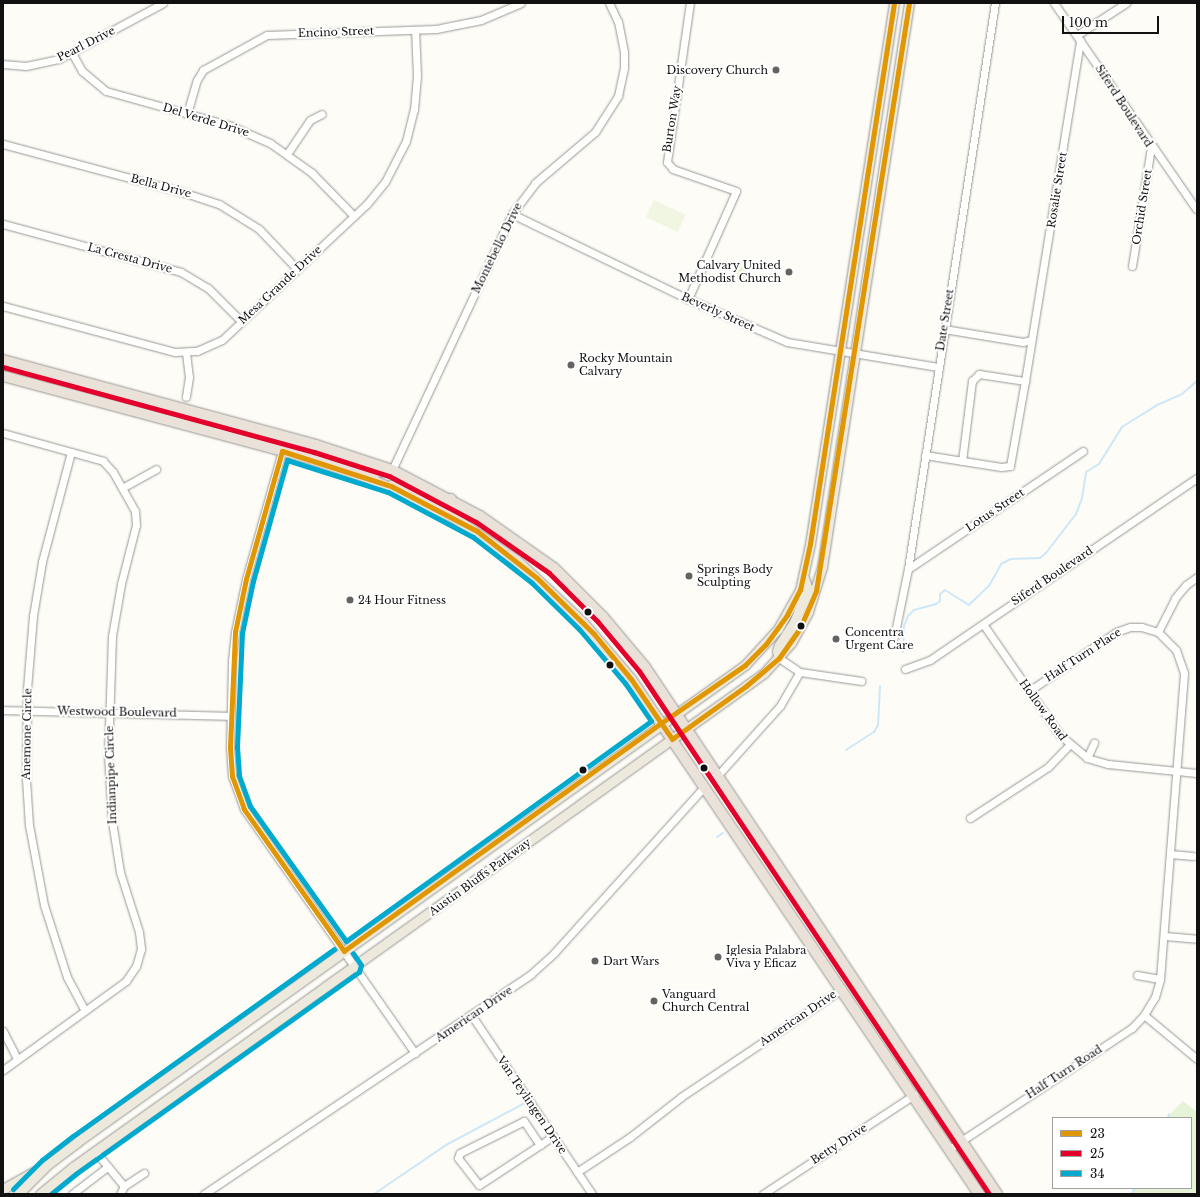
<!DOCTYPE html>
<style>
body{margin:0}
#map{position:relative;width:1200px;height:1197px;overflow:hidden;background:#fdfcf7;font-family:"Libre Baskerville",serif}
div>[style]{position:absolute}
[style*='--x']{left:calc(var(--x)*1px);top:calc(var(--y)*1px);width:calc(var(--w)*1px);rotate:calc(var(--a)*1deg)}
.green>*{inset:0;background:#e7f3d7;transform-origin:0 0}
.pitch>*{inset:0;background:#f0f6e1;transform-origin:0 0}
.stream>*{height:2px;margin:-1px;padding:0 1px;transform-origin:1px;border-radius:1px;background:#cde8f7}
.roads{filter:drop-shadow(0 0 1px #979795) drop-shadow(0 0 1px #979795)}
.minor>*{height:7px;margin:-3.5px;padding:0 3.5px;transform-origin:3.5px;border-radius:3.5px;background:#fffffe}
.major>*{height:9px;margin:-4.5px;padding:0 4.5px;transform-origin:4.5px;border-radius:4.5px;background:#ede9dc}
.highway>*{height:10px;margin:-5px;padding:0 5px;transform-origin:5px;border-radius:5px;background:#eae1d8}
.bus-1>*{height:5px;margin:-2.5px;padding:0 2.5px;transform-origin:2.5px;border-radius:2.5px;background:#e09702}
.bus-2>*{height:5px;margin:-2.5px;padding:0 2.5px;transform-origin:2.5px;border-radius:2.5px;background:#e4002b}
.bus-3>*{height:5px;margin:-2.5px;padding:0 2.5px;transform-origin:2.5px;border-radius:2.5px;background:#00a9ce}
.dots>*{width:11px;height:11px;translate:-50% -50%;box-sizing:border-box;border:2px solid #fff;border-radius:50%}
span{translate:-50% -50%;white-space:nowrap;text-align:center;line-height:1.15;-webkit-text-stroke:4px #fff;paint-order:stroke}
.street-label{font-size:11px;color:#111}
.poi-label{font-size:11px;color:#111}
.right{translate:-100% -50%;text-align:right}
.left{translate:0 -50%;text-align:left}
.frame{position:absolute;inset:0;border:4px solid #111;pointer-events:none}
.legend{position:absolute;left:1052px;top:1117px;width:140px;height:72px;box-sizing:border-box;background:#fff;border:1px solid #a0a0a0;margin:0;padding:5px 7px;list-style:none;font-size:12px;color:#111}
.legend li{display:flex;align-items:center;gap:8px;height:20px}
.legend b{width:20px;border:1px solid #a0a0a0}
.scale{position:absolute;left:1062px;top:16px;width:97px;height:18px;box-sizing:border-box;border:2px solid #111;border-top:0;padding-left:5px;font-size:12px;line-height:14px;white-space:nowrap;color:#111;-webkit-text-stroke:3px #fff;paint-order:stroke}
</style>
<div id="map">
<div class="green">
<i style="left:747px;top:259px;width:10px;height:21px;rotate:37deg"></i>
<i style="clip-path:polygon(1183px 1101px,1197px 1112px,1197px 1194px,1131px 1194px,1133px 1188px,1191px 1188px,1191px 1118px,1166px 1118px)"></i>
</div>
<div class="pitch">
<i style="left:654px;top:200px;width:35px;height:19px;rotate:25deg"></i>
</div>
<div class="stream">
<i style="--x:903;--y:652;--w:26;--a:-88"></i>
<i style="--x:904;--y:626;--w:11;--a:-68"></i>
<i style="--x:908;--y:616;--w:8;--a:-45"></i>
<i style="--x:914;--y:610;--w:23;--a:-15"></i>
<i style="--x:936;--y:604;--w:5;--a:-37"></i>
<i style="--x:940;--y:601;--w:7;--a:-90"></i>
<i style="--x:940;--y:594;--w:6;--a:-39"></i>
<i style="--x:945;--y:590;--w:28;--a:32"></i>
<i style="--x:969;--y:605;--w:28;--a:-44"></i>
<i style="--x:989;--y:586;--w:25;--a:-61"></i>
<i style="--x:1001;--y:564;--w:11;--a:-27"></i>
<i style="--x:1011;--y:559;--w:29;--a:-2"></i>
<i style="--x:1040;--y:558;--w:8;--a:-40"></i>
<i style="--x:1046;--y:553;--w:49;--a:-52.4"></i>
<i style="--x:1076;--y:514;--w:17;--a:-69"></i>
<i style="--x:1082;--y:498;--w:26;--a:-81"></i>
<i style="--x:1086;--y:472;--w:15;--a:-32"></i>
<i style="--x:1099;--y:464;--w:44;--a:-58.1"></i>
<i style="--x:1122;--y:427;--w:39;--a:-32"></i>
<i style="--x:1155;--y:406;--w:30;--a:-24"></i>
<i style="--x:1182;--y:394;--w:20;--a:-41"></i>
<i style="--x:846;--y:750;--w:33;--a:-33"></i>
<i style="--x:874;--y:732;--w:8;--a:-60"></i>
<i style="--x:878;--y:725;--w:39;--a:-87"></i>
<i style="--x:717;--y:837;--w:7;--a:-34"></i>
<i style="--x:1168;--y:1118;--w:4;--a:-76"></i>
<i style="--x:374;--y:1194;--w:87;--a:-34.2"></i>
<i style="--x:446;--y:1145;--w:87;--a:-28"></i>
<i style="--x:1132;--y:1194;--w:7;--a:-63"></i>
</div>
<div class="roads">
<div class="minor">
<i style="--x:1054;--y:3;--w:250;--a:55.4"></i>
<i style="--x:1077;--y:35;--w:59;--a:-33.1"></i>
<i style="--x:72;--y:53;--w:21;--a:61"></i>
<i style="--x:82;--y:71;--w:31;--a:40"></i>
<i style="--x:106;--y:91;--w:130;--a:15.6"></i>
<i style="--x:231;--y:126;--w:43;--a:23.6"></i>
<i style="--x:270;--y:143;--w:52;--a:35.5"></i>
<i style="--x:312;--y:173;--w:60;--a:45.7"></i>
<i style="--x:3;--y:64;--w:23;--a:5"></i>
<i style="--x:26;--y:66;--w:34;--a:-12"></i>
<i style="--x:59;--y:59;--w:118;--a:-28.3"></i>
<i style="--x:187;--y:114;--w:35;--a:-74"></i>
<i style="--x:197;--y:80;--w:12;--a:-59"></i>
<i style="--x:203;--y:70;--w:73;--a:-28.7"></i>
<i style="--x:267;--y:35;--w:169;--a:-2"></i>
<i style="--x:436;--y:29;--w:46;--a:-11.3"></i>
<i style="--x:481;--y:20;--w:43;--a:-23"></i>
<i style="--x:3;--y:144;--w:185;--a:15"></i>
<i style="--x:182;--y:192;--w:39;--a:18"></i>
<i style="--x:219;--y:204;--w:47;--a:32"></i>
<i style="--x:259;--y:229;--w:55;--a:46.5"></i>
<i style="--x:287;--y:154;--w:41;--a:-55.9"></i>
<i style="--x:310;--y:120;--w:13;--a:-27"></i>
<i style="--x:512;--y:214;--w:195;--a:25.8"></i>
<i style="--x:688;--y:299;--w:108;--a:23.5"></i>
<i style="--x:787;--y:342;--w:153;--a:9.4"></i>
<i style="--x:3;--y:224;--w:184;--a:15.1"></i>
<i style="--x:181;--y:272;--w:31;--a:31"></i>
<i style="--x:208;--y:288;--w:47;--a:45"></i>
<i style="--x:1132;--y:266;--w:121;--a:-80.9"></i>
<i style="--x:688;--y:299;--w:118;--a:-66"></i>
<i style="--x:736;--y:191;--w:67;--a:-160.8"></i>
<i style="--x:673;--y:169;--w:9;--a:-131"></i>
<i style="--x:667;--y:162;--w:161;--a:-81.8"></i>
<i style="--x:3;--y:306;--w:178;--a:15"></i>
<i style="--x:175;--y:352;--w:22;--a:-3"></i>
<i style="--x:197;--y:351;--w:27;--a:-24"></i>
<i style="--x:222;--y:340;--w:199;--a:-43.2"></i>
<i style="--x:367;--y:204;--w:28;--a:-51"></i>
<i style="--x:385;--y:182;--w:46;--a:-62.9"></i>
<i style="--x:406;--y:141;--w:32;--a:-76"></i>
<i style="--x:414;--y:110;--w:35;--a:-85"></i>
<i style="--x:417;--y:75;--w:45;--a:-92.5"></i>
<i style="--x:944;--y:329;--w:80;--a:9.3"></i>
<i style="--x:1023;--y:342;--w:8;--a:-14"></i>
<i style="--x:186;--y:353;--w:24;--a:83"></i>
<i style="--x:189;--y:377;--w:20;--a:99"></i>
<i style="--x:3;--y:433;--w:104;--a:15.6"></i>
<i style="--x:103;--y:461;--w:15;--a:48"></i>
<i style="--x:113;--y:472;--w:45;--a:60.6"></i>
<i style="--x:135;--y:511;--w:14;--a:86"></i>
<i style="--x:136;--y:525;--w:61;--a:104.3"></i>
<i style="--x:121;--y:584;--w:53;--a:99.8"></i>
<i style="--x:112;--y:636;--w:119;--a:91.9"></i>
<i style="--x:108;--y:755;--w:66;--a:86.5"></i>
<i style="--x:112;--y:821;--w:52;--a:81.1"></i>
<i style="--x:120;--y:872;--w:63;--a:72.4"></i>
<i style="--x:139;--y:932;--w:17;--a:83"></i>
<i style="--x:141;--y:949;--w:18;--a:106"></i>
<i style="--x:136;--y:966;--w:18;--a:124"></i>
<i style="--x:126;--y:981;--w:152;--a:144.1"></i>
<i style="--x:282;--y:451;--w:133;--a:105.7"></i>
<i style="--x:246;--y:579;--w:54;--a:101.7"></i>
<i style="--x:235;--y:632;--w:29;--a:96"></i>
<i style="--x:232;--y:661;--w:86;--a:91.3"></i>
<i style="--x:230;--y:747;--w:29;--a:86"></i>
<i style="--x:232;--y:776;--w:35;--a:70"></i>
<i style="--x:244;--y:809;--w:298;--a:55"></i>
<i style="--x:71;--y:452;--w:114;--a:104.8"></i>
<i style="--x:42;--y:562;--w:55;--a:99.5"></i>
<i style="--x:33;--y:616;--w:73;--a:94.7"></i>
<i style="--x:27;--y:689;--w:90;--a:90.6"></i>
<i style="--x:26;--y:779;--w:46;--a:86.3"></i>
<i style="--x:29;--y:825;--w:81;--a:79.4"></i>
<i style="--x:44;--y:905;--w:76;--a:72.3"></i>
<i style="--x:67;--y:977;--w:38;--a:62"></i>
<i style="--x:925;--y:455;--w:77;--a:9"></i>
<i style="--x:1001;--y:467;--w:9;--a:-6"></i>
<i style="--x:1010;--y:466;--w:86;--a:-80"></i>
<i style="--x:962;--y:461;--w:81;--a:-82.9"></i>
<i style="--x:972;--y:381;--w:10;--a:-45"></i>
<i style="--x:979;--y:374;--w:47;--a:8.7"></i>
<i style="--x:1025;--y:381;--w:345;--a:-80.8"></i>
<i style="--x:392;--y:470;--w:283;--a:-64.9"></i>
<i style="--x:512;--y:214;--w:39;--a:-53"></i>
<i style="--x:535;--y:183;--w:79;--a:-40.4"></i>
<i style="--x:595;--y:132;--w:43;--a:-57.4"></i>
<i style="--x:618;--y:96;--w:29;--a:-78"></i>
<i style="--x:624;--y:68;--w:16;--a:-90"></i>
<i style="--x:624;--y:52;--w:31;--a:-101"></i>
<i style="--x:618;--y:22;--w:21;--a:-115"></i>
<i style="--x:122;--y:488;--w:39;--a:-29"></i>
<i style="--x:908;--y:569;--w:211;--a:-34"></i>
<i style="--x:983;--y:624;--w:135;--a:55.3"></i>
<i style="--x:1060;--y:735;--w:35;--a:40"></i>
<i style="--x:1087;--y:758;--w:22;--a:16"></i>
<i style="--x:1108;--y:764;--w:89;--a:5.8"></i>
<i style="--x:1158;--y:632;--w:38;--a:-63"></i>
<i style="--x:1175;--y:598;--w:17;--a:-50"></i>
<i style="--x:1186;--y:585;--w:14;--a:-36"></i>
<i style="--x:894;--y:637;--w:69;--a:-78.4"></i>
<i style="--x:908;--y:569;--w:573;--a:-81.26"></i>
<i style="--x:779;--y:658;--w:25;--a:34"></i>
<i style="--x:800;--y:672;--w:62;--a:8.4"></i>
<i style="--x:905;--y:669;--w:27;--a:-20"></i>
<i style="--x:930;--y:660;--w:323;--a:-34.3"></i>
<i style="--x:3;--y:710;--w:228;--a:1.5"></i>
<i style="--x:1087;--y:758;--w:17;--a:-65"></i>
<i style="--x:718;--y:775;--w:93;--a:-48.1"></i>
<i style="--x:780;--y:706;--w:39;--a:-60"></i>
<i style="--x:970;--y:818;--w:93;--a:-33.2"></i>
<i style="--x:1048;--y:767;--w:30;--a:-46"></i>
<i style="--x:1170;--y:854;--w:23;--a:5"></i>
<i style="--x:1165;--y:936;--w:32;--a:5"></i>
<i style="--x:1137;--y:975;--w:23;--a:10"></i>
<i style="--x:1144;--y:1015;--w:69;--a:39.7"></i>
<i style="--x:472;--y:1016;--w:215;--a:56"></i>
<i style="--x:3;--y:1031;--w:31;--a:63"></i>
<i style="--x:540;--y:1145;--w:29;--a:-124"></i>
<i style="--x:524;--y:1121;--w:72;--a:153.4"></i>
<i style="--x:460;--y:1153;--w:5;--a:112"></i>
<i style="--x:458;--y:1158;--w:34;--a:52"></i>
<i style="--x:479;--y:1185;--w:73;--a:-33.3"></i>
<i style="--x:540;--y:1145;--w:16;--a:-35"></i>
<i style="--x:949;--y:1149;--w:219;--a:-33.5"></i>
<i style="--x:1132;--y:1028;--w:18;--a:-47"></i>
<i style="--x:1144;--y:1015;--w:21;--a:-59"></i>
<i style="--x:1155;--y:997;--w:19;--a:-74"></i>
<i style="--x:1160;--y:979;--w:307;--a:-85.5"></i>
<i style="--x:1184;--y:673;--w:24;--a:-109"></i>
<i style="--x:1176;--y:650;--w:25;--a:-135"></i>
<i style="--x:1158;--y:632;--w:17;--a:-163"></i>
<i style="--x:1142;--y:627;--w:12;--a:180"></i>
<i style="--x:1130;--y:627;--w:15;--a:160"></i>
<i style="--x:1116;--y:632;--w:105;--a:145.9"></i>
<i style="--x:95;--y:1151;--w:45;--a:50.4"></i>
<i style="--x:577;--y:1172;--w:64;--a:-33.4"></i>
<i style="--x:630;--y:1137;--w:65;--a:-38.1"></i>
<i style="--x:681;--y:1097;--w:194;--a:-33.9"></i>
<i style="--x:72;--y:1194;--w:44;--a:-37.6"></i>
<i style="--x:120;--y:1194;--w:9;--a:-63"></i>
<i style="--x:124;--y:1186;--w:24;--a:-33"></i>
<i style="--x:204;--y:1194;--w:394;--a:-33.9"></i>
<i style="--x:531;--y:974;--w:31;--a:-42"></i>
<i style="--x:554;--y:953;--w:224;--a:-47.9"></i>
<i style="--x:763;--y:1194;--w:181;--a:-33.3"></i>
</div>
<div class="major">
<i style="--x:779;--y:658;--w:7;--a:-106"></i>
<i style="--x:777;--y:651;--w:6;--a:-72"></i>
<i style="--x:779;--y:645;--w:27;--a:-57"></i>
<i style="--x:794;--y:622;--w:36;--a:-67"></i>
<i style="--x:808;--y:589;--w:12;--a:-110"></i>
<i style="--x:3;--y:1189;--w:45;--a:-29.4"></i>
<i style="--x:18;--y:1194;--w:41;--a:-45"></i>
<i style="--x:47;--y:1165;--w:38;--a:-37"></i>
<i style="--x:77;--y:1142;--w:821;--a:-35.53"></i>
<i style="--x:745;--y:665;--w:49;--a:-47.5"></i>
<i style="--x:778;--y:629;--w:45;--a:-60.6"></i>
<i style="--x:800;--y:590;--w:47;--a:-77.7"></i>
<i style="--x:810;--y:544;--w:547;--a:-81.17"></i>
<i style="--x:40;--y:1194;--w:43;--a:-39.3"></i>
<i style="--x:73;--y:1167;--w:827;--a:-35.55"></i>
<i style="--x:746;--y:686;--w:22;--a:-36"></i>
<i style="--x:764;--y:673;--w:40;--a:-48"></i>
<i style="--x:791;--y:643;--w:35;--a:-61"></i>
<i style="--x:808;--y:612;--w:47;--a:-72.7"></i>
<i style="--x:822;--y:567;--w:571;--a:-81.23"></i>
</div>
<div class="highway">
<i style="--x:3;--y:360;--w:324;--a:15.2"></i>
<i style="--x:316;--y:445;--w:80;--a:18.2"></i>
<i style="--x:392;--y:470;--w:99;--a:27.6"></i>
<i style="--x:480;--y:516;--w:90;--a:35.1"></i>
<i style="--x:554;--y:568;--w:69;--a:45"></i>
<i style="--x:603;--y:617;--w:65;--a:50"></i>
<i style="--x:645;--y:667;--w:634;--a:56.26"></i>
<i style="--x:3;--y:376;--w:310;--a:15"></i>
<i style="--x:302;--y:456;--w:67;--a:18.2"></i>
<i style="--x:366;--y:477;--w:96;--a:24.7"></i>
<i style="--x:453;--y:517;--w:78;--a:34.5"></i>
<i style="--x:517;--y:561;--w:92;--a:43.2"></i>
<i style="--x:584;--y:624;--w:72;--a:49.5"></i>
<i style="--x:631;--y:679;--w:622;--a:55.95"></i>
<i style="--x:318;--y:454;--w:61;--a:17.2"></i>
<i style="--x:376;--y:472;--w:15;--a:-8"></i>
<i style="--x:391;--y:486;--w:9;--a:-18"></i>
<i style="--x:400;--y:483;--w:42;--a:24.1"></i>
<i style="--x:438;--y:500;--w:13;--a:-4"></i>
</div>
</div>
<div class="bus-1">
<i style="--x:282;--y:451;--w:114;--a:17.8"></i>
<i style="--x:391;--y:486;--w:97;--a:27.6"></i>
<i style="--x:477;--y:531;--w:76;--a:38.1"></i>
<i style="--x:537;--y:578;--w:80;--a:44.5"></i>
<i style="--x:594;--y:634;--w:58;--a:50.6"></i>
<i style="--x:631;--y:679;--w:53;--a:55.7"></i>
<i style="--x:661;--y:723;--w:390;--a:144.3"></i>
<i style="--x:344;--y:951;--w:174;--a:-125.2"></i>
<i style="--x:244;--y:809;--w:35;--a:-110"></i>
<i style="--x:232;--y:776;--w:29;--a:-94"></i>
<i style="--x:230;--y:747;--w:115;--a:-87.5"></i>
<i style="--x:235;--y:632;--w:54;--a:-78.3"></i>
<i style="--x:246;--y:579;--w:133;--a:-74.3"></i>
<i style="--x:661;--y:723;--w:19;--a:55"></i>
<i style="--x:672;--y:739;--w:91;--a:-35.6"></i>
<i style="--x:746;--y:686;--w:43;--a:-40.3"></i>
<i style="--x:779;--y:658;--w:37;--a:-55"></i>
<i style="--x:800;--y:628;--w:40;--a:-66.6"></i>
<i style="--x:816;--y:591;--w:595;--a:-81.01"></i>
<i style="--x:661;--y:723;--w:102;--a:-34.6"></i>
<i style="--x:745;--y:665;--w:30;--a:-45"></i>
<i style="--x:766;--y:644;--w:36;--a:-54"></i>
<i style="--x:787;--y:615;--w:28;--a:-63"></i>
<i style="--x:800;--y:590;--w:47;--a:-77.7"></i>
<i style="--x:810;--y:544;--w:547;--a:-81.17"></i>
</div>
<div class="bus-2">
<i style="--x:3;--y:367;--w:322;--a:15.3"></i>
<i style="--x:314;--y:452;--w:79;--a:17.7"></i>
<i style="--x:389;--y:476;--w:98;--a:27.9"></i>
<i style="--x:476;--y:522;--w:89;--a:34.9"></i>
<i style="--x:549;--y:573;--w:69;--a:45"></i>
<i style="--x:598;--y:622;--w:64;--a:50.1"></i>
<i style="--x:639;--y:671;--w:629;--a:56.21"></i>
</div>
<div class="bus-3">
<i style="--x:287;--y:460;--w:106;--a:17.6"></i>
<i style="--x:388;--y:492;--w:96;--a:27.9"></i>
<i style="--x:473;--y:537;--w:75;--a:37.9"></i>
<i style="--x:532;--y:583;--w:66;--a:44.4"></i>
<i style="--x:579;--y:629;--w:71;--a:49.6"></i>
<i style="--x:625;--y:683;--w:46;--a:55.6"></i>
<i style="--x:651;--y:721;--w:376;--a:144.2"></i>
<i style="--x:346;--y:941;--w:166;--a:-125.4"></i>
<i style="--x:250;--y:806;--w:33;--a:-110"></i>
<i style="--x:239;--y:775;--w:28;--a:-94"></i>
<i style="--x:237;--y:747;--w:114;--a:-87.5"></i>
<i style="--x:242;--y:633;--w:53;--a:-78.1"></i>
<i style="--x:253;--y:581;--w:126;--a:-74.3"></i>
<i style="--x:13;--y:1189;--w:41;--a:-45"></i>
<i style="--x:42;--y:1160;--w:39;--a:-38"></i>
<i style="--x:73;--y:1136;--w:321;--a:-35.6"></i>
<i style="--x:51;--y:1194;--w:33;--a:-39"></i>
<i style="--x:77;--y:1173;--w:346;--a:-35.5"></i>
<i style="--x:359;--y:972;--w:7;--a:-74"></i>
<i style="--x:361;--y:965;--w:14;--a:-124"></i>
</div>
<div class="dots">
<i style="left:776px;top:70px;background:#646362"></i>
<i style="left:789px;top:272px;background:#646362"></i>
<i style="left:571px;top:365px;background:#646362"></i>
<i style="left:689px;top:576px;background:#646362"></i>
<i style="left:350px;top:600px;background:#646362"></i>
<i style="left:588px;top:612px;background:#111"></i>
<i style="left:801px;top:626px;background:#111"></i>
<i style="left:836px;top:639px;background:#646362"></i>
<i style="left:610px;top:665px;background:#111"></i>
<i style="left:704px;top:768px;background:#111"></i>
<i style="left:583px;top:770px;background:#111"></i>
<i style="left:718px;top:957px;background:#646362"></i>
<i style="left:595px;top:961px;background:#646362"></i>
<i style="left:654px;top:1001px;background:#646362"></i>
</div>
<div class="street-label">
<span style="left:336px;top:32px;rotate:-2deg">Encino Street</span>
<span style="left:86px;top:44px;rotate:-27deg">Pearl Drive</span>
<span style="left:1124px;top:106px;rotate:57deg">Siferd Boulevard</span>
<span style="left:672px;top:119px;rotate:-81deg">Burton Way</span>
<span style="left:206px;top:120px;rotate:17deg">Del Verde Drive</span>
<span style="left:161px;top:186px;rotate:15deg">Bella Drive</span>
<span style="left:1057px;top:190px;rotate:-81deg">Rosalie Street</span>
<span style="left:1142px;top:207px;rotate:-81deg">Orchid Street</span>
<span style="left:497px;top:248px;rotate:-64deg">Montebello Drive</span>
<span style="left:130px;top:258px;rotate:15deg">La Cresta Drive</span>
<span style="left:280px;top:285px;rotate:-43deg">Mesa Grande Drive</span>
<span style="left:718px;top:312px;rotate:24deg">Beverly Street</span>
<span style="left:945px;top:320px;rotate:-81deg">Date Street</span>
<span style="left:995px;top:510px;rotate:-34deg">Lotus Street</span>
<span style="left:1052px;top:576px;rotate:-34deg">Siferd Boulevard</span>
<span style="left:1083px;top:655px;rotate:-33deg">Half Turn Place</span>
<span style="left:1043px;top:710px;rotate:54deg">Hollow Road</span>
<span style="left:117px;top:712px;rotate:1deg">Westwood Boulevard</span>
<span style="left:27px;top:734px;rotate:-89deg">Anemone Circle</span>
<span style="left:111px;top:775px;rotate:-92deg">Indianpipe Circle</span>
<span style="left:480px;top:877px;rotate:-36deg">Austin Bluffs Parkway</span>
<span style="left:474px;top:1014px;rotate:-34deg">American Drive</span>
<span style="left:798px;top:1018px;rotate:-34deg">American Drive</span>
<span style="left:1064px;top:1072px;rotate:-33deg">Half Turn Road</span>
<span style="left:532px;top:1105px;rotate:56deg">Van Teylingen Drive</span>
<span style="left:839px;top:1144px;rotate:-33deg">Betty Drive</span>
</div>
<div class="poi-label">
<span class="right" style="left:768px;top:70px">Discovery Church</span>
<span class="right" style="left:781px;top:272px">Calvary United<br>Methodist Church</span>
<span class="left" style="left:579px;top:365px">Rocky Mountain<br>Calvary</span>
<span class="left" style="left:697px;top:576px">Springs Body<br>Sculpting</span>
<span class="left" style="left:358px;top:600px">24 Hour Fitness</span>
<span class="left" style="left:845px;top:639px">Concentra<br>Urgent Care</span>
<span class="left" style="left:726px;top:957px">Iglesia Palabra<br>Viva y Eficaz</span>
<span class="left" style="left:603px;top:961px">Dart Wars</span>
<span class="left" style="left:662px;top:1001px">Vanguard<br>Church Central</span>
</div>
<div class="frame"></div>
<ul class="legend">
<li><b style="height:5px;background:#e09702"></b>23</li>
<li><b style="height:5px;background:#e4002b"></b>25</li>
<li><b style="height:5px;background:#00a9ce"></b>34</li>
</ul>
<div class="scale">100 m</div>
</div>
